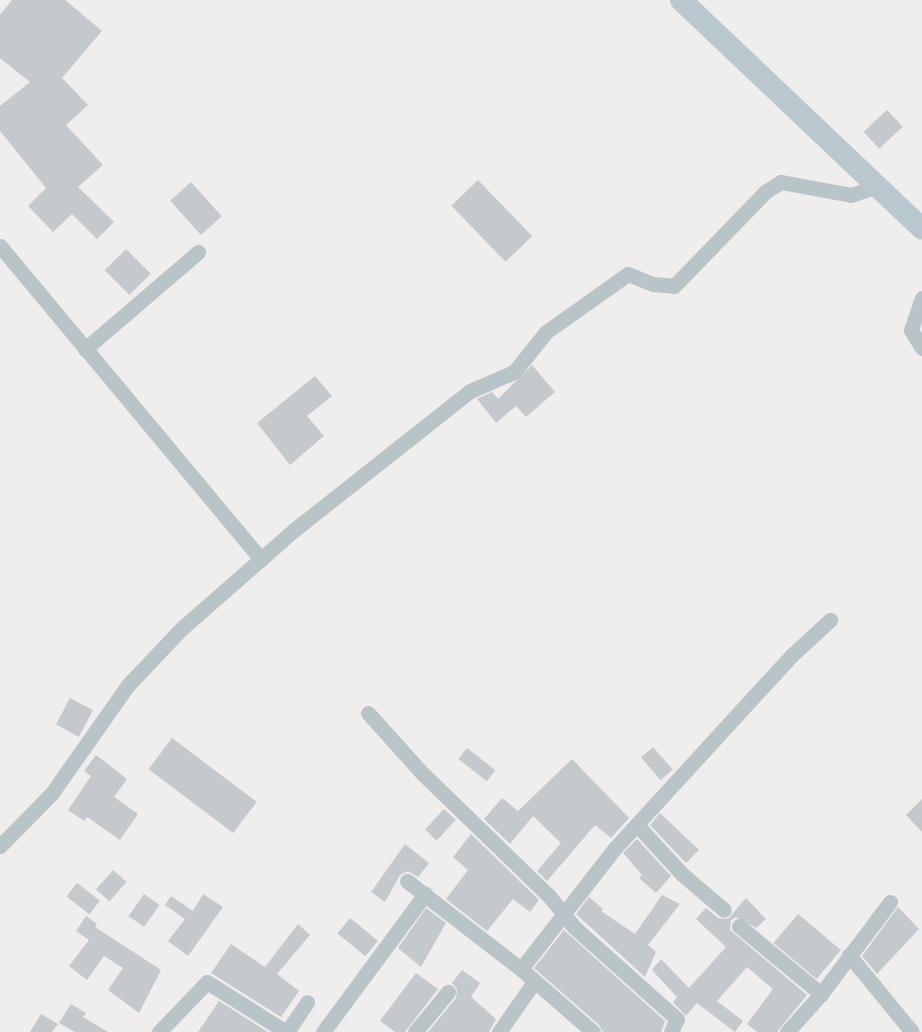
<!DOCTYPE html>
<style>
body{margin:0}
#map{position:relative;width:922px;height:1032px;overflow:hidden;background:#f0eded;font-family:"PT Sans",sans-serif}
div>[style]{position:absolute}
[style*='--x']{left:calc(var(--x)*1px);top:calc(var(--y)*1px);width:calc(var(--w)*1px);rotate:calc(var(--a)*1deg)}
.building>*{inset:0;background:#c4c9cd;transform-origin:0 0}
.street>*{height:15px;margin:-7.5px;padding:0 7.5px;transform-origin:7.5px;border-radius:7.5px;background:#b9c4c9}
.secondary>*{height:22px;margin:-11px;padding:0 11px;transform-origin:11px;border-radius:11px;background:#b9c8ce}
span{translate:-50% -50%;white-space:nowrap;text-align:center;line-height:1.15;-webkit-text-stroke:4.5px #fff;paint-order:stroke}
</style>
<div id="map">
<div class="building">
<i style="clip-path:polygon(12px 0,65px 0,102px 31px,62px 78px,88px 105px,66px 125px,103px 165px,78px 187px,114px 222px,97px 239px,72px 214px,53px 232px,28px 206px,46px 188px,0 131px,0 106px,30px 82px,0 58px,0 15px)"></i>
<i style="left:887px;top:110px;width:23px;height:32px;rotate:47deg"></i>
<i style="left:478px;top:180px;width:78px;height:37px;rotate:46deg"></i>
<i style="left:191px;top:182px;width:46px;height:28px;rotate:48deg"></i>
<i style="left:126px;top:249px;width:35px;height:30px;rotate:45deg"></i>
<i style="clip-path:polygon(532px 365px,555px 392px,526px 417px,516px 406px,496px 423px,477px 399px,492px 392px,498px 399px)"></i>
<i style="clip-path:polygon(315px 376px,332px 396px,307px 416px,324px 436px,290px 465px,257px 423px)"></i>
<i style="left:70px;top:698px;width:26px;height:30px;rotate:28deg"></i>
<i style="left:172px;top:738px;width:106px;height:39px;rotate:37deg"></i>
<i style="left:653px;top:747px;width:30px;height:16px;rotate:49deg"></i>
<i style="left:467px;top:748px;width:36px;height:14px;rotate:38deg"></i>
<i style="clip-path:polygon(96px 755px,127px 779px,114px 797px,138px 814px,120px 840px,87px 817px,84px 821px,68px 810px,91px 776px,84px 771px)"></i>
<i style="clip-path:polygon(572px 759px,629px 818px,611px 838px,595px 825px,547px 881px,537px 871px,561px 843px,533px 816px,510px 844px,484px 819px,502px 798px,518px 811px)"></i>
<i style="clip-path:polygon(922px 799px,922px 832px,906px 815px)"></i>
<i style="left:444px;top:809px;width:16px;height:28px;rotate:43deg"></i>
<i style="clip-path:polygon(660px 813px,699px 850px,686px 863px,650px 825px)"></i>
<i style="clip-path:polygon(471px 834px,539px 900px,530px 912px,513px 899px,487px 931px,446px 899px,468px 870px,453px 857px)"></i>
<i style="clip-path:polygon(637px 839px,671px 876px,656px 893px,639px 878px,642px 875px,623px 853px)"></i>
<i style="clip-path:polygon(405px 844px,429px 863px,418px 877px,408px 871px,400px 875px,385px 902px,371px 892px)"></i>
<i style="left:113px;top:870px;width:18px;height:26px;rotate:41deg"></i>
<i style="left:77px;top:883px;width:29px;height:17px;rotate:38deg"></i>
<i style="left:144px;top:894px;width:19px;height:27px;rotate:35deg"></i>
<i style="clip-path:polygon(203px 894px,223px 907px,188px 956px,168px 941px,185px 919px,165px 905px,171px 896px,193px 911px)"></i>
<i style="clip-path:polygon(662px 895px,680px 904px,648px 945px,656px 952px,645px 977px,576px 914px,589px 897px,603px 909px,601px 911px,635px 934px)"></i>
<i style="clip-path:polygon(746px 898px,766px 919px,756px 928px,736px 917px,731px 920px,730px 930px,807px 995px,777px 1032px,757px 1032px,747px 1024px,773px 989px,747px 967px,717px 1001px,743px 1021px,735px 1032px,697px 1003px,686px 1016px,673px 1002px,677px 997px,652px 970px,661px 959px,689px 988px,726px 947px,696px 919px,706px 908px,718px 918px,728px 919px)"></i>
<i style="clip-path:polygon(898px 907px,919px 929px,877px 974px,862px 956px)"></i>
<i style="clip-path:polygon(426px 908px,446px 923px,421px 967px,398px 948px)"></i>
<i style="left:798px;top:914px;width:56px;height:38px;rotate:40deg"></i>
<i style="clip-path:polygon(86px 916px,97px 924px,95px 927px,161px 970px,139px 1013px,108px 990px,123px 968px,104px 956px,87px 980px,69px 966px,89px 940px,76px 931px)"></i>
<i style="left:350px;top:918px;width:36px;height:20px;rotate:39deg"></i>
<i style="clip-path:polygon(298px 924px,310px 935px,277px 974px,299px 991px,281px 1017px,211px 973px,231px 944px,265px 967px)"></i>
<i style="clip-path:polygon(564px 930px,665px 1021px,661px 1032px,603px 1032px,599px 1025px,534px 968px)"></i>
<i style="clip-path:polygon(462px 970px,480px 983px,471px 997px,496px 1019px,489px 1032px,428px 1032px,456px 998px,457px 989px,452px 983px)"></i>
<i style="clip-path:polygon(416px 973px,438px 989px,405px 1032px,395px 1032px,380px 1021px)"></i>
<i style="clip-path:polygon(219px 1001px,268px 1032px,198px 1032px)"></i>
<i style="clip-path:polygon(71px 1004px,86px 1013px,83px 1017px,108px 1032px,75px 1032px,59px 1023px)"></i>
<i style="clip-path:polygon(41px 1014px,58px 1024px,52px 1032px,30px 1032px)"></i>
</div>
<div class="street">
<i style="--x:0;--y:246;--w:408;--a:50.2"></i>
<i style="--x:922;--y:298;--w:34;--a:109"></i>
<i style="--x:911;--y:330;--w:21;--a:59"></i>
<i style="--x:85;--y:349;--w:149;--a:-40.6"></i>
<i style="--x:368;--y:713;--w:81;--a:48"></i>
<i style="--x:422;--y:773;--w:177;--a:44.1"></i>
<i style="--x:549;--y:896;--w:40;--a:51"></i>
<i style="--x:574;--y:927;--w:138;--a:41.8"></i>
<i style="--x:677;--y:1019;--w:14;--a:115"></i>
<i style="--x:637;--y:825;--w:67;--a:47.4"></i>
<i style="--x:682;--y:874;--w:55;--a:40.6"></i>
<i style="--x:0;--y:846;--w:74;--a:-45.5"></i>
<i style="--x:52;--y:793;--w:132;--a:-54.9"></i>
<i style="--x:128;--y:685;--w:77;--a:-46.6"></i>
<i style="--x:181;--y:629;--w:150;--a:-41.2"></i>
<i style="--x:294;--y:530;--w:224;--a:-38.3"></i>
<i style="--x:470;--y:391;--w:48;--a:-23.4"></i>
<i style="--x:514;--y:372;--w:51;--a:-51.3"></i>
<i style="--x:546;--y:332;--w:100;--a:-35.3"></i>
<i style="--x:628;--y:274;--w:27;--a:22"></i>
<i style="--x:653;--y:284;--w:21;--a:5"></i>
<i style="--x:674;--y:286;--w:131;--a:-45.9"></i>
<i style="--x:765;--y:192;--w:19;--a:-32"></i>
<i style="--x:781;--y:182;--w:71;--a:10.5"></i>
<i style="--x:851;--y:195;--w:28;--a:-19"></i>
<i style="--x:407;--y:881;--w:144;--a:37.7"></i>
<i style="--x:521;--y:969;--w:96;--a:41.2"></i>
<i style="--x:739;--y:926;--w:107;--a:39.7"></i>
<i style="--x:849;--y:955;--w:99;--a:50.7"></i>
<i style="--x:521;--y:969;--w:153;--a:-52.2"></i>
<i style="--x:615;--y:848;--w:262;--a:-47.5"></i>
<i style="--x:792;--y:655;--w:52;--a:-42.6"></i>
<i style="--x:159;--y:1032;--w:69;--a:-46.2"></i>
<i style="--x:207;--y:982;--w:93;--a:32.3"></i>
<i style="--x:287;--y:1032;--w:36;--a:-56"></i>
<i style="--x:323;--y:1032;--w:172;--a:-53.5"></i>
<i style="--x:415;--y:1032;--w:52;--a:-50.5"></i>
<i style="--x:499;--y:1032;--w:61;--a:-55"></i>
<i style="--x:787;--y:1032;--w:51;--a:-48.2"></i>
<i style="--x:821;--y:994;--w:115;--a:-53.1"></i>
</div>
<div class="secondary">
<i style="--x:681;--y:0;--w:332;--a:43.5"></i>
</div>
</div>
